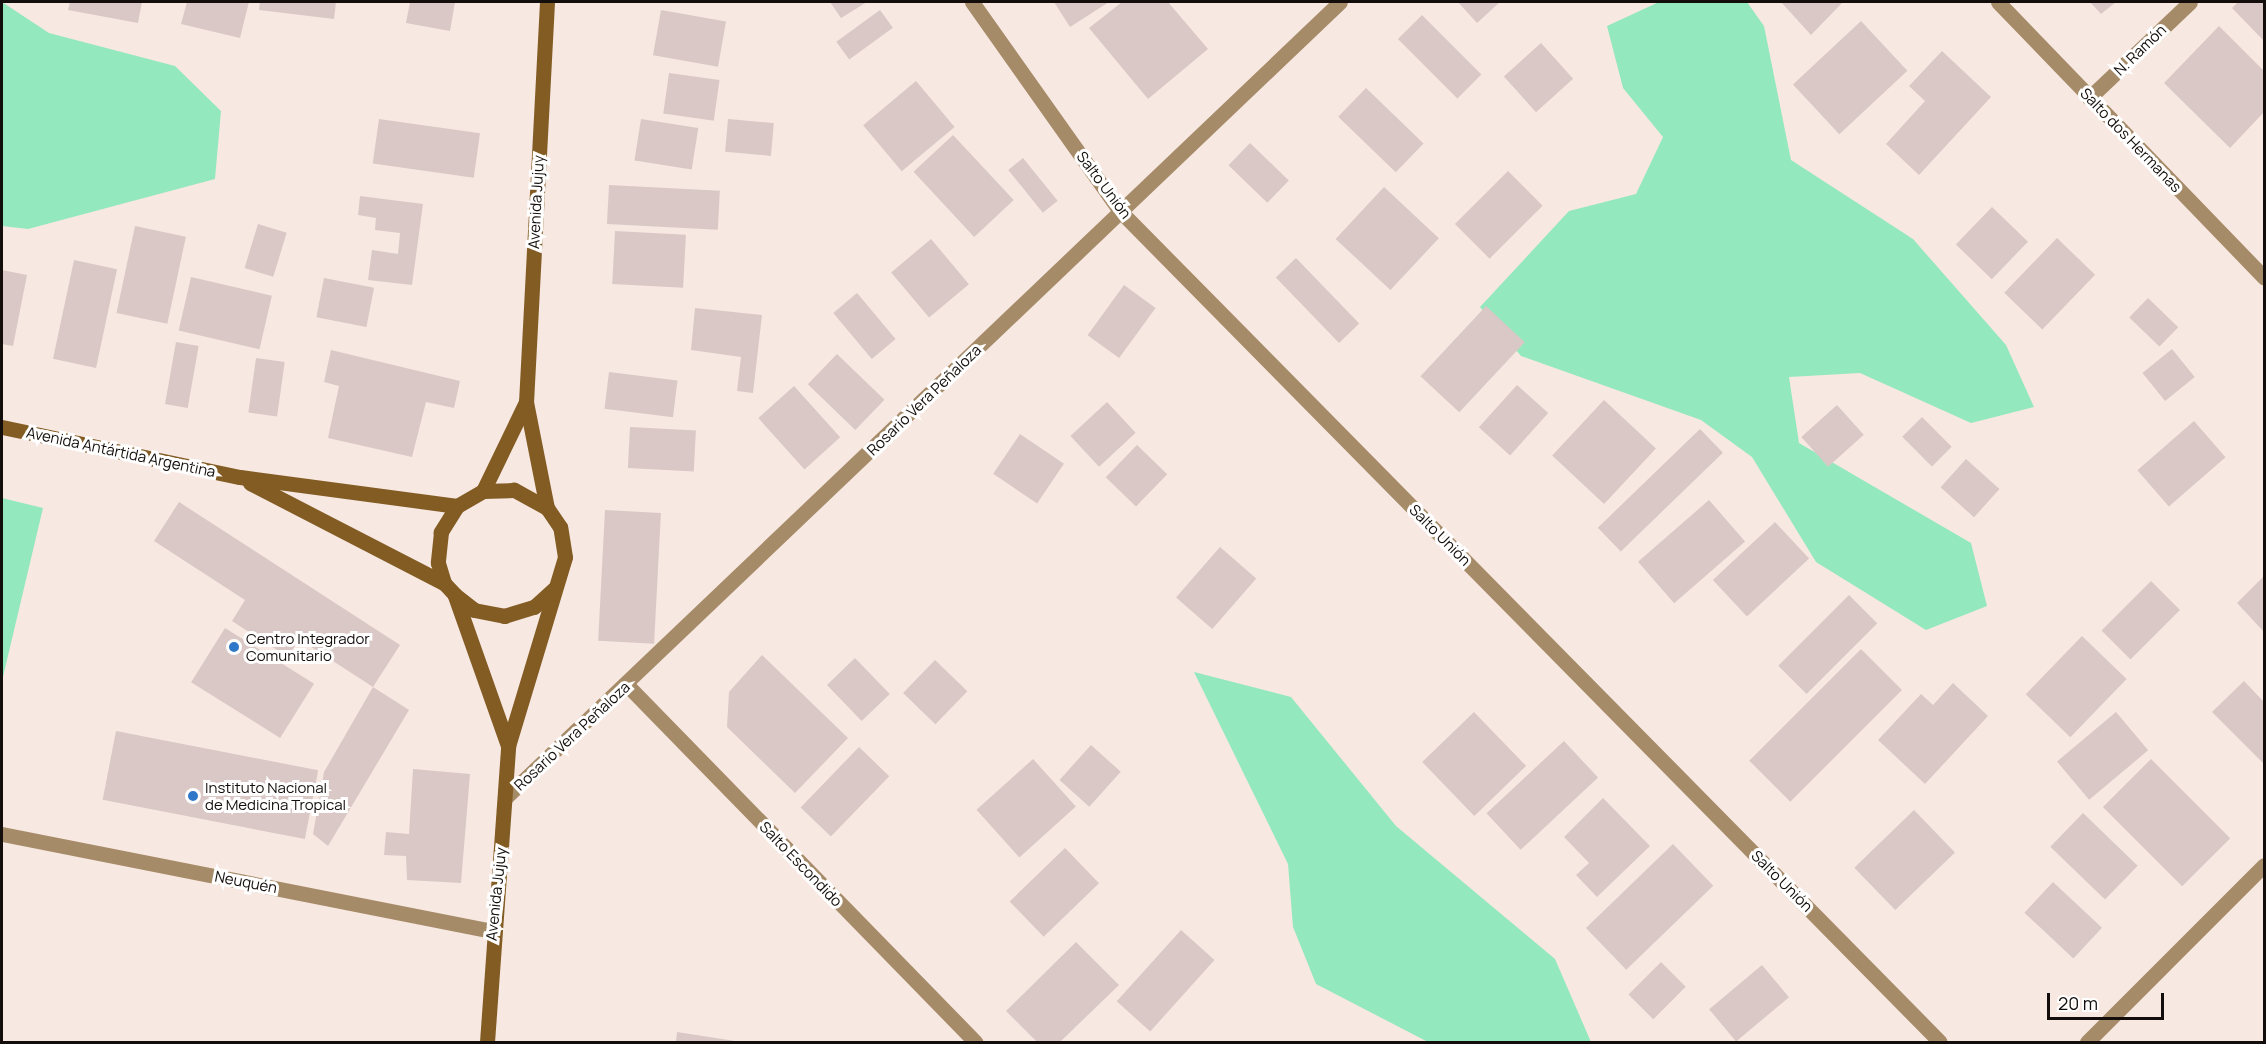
<!DOCTYPE html>
<meta charset="utf-8">
<style>
body{margin:0}
#map{position:relative;width:2266px;height:1044px;overflow:hidden;background:#f8e8e2;font-family:Manrope,sans-serif}
div>[style]{position:absolute}
[style*='--x']{left:calc(var(--x)*1px);top:calc(var(--y)*1px);width:calc(var(--w)*1px);rotate:calc(var(--a)*1deg)}
.green>*{inset:0;background:#94e8bd}
.building>*{inset:0;background:#d9c8c6;transform-origin:0 0}
.street>*{height:15px;margin:-7.5px;padding:0 7.5px;transform-origin:7.5px;border-radius:7.5px;background:#a68b68}
.secondary>*{height:15px;margin:-7.5px;padding:0 7.5px;transform-origin:7.5px;border-radius:7.5px;background:#825c23}
.dots>*{width:16px;height:16px;translate:-50% -50%;box-sizing:border-box;border:3px solid #fff;border-radius:50%}
span{translate:-50% -50%;white-space:nowrap;text-align:center;line-height:1.15;-webkit-text-stroke:6px #fff;paint-order:stroke}
.street-label{font-size:15px;color:#130e0c}
.poi-label{font-size:15px;color:#130e0c}
.left{translate:0 -50%;text-align:left}
.frame{position:absolute;inset:0;border:3px solid #130e0c;pointer-events:none}
.scale{position:absolute;left:2047px;top:993px;width:117px;height:27px;box-sizing:border-box;border:3px solid #130e0c;border-top:0;padding-left:8px;font-size:18px;line-height:21px;white-space:nowrap;color:#130e0c;-webkit-text-stroke:4px #fff;paint-order:stroke}
</style>
<div id="map">
<div class="green">
<i style="clip-path:polygon(2px 2px,49px 33px,175px 66px,221px 111px,215px 179px,28px 229px,2px 226px)"></i>
<i style="clip-path:polygon(1659px 2px,1747px 2px,1764px 26px,1791px 160px,1913px 239px,2006px 345px,2034px 407px,1971px 423px,1860px 373px,1789px 377px,1799px 443px,1971px 543px,1987px 606px,1926px 630px,1816px 562px,1752px 457px,1701px 420px,1521px 356px,1480px 307px,1569px 211px,1636px 194px,1663px 137px,1623px 88px,1607px 26px)"></i>
<i style="clip-path:polygon(2px 498px,43px 508px,2px 681px)"></i>
<i style="clip-path:polygon(1194px 672px,1291px 697px,1396px 826px,1555px 959px,1591px 1042px,1428px 1042px,1316px 984px,1293px 927px,1288px 864px)"></i>
</div>
<div class="building">
<i style="clip-path:polygon(70px 2px,142px 2px,138px 23px,68px 10px)"></i>
<i style="clip-path:polygon(187px 2px,249px 2px,240px 38px,181px 24px)"></i>
<i style="clip-path:polygon(260px 2px,336px 2px,334px 19px,259px 10px)"></i>
<i style="clip-path:polygon(410px 2px,455px 2px,450px 31px,406px 23px)"></i>
<i style="clip-path:polygon(830px 2px,867px 2px,841px 18px)"></i>
<i style="clip-path:polygon(1054px 2px,1109px 2px,1070px 27px)"></i>
<i style="clip-path:polygon(1122px 2px,1168px 2px,1208px 49px,1148px 99px,1089px 28px)"></i>
<i style="clip-path:polygon(1458px 2px,1500px 2px,1477px 23px)"></i>
<i style="clip-path:polygon(1781px 2px,1843px 2px,1811px 35px)"></i>
<i style="clip-path:polygon(2090px 2px,2116px 2px,2101px 14px)"></i>
<i style="clip-path:polygon(2238px 2px,2264px 2px,2264px 41px,2232px 8px)"></i>
<i style="left:661px;top:10px;width:66px;height:46px;rotate:10deg"></i>
<i style="left:880px;top:10px;width:22px;height:54px;rotate:54deg"></i>
<i style="left:1422px;top:15px;width:84px;height:34px;rotate:45deg"></i>
<i style="left:1861px;top:21px;width:68px;height:93px;rotate:47deg"></i>
<i style="clip-path:polygon(2219px 26px,2264px 71px,2264px 112px,2230px 148px,2164px 83px)"></i>
<i style="left:1541px;top:43px;width:48px;height:50px;rotate:48deg"></i>
<i style="clip-path:polygon(1942px 51px,1991px 97px,1919px 175px,1886px 144px,1925px 101px,1909px 86px)"></i>
<i style="left:669px;top:73px;width:51px;height:41px;rotate:8deg"></i>
<i style="left:916px;top:81px;width:60px;height:69px;rotate:50deg"></i>
<i style="left:1366px;top:88px;width:80px;height:40px;rotate:44deg"></i>
<i style="left:379px;top:119px;width:102px;height:45px;rotate:8deg"></i>
<i style="left:641px;top:119px;width:58px;height:42px;rotate:9deg"></i>
<i style="left:728px;top:119px;width:46px;height:33px;rotate:5deg"></i>
<i style="left:953px;top:135px;width:89px;height:54px;rotate:47deg"></i>
<i style="left:1250px;top:143px;width:54px;height:31px;rotate:44deg"></i>
<i style="left:1023px;top:158px;width:55px;height:19px;rotate:51deg"></i>
<i style="left:1508px;top:171px;width:49px;height:75px;rotate:45deg"></i>
<i style="left:609px;top:185px;width:111px;height:39px;rotate:3deg"></i>
<i style="left:1384px;top:187px;width:75px;height:71px;rotate:43deg"></i>
<i style="clip-path:polygon(360px 196px,423px 204px,412px 285px,368px 280px,372px 250px,398px 254px,400px 233px,375px 230px,376px 218px,358px 215px)"></i>
<i style="left:1992px;top:207px;width:50px;height:52px;rotate:44deg"></i>
<i style="left:258px;top:224px;width:30px;height:46px;rotate:17deg"></i>
<i style="left:135px;top:226px;width:52px;height:89px;rotate:12deg"></i>
<i style="left:615px;top:231px;width:71px;height:53px;rotate:3deg"></i>
<i style="left:2057px;top:238px;width:53px;height:76px;rotate:44deg"></i>
<i style="left:931px;top:239px;width:59px;height:52px;rotate:50deg"></i>
<i style="left:1296px;top:258px;width:91px;height:28px;rotate:46deg"></i>
<i style="left:74px;top:260px;width:44px;height:101px;rotate:12deg"></i>
<i style="clip-path:polygon(2px 270px,27px 275px,13px 346px,2px 344px)"></i>
<i style="left:191px;top:277px;width:83px;height:55px;rotate:13deg"></i>
<i style="left:324px;top:278px;width:51px;height:40px;rotate:11deg"></i>
<i style="left:1124px;top:285px;width:39px;height:62px;rotate:36deg"></i>
<i style="left:857px;top:293px;width:60px;height:31px;rotate:50deg"></i>
<i style="left:2148px;top:298px;width:42px;height:27px;rotate:44deg"></i>
<i style="left:1486px;top:306px;width:53px;height:96px;rotate:43deg"></i>
<i style="clip-path:polygon(695px 308px,762px 315px,753px 393px,737px 391px,741px 357px,691px 350px)"></i>
<i style="left:176px;top:342px;width:23px;height:63px;rotate:10deg"></i>
<i style="left:2172px;top:349px;width:36px;height:38px;rotate:51deg"></i>
<i style="clip-path:polygon(331px 350px,460px 381px,454px 408px,426px 402px,412px 457px,328px 438px,339px 386px,324px 382px)"></i>
<i style="left:837px;top:354px;width:66px;height:42px;rotate:44deg"></i>
<i style="left:256px;top:358px;width:29px;height:55px;rotate:8deg"></i>
<i style="left:609px;top:372px;width:69px;height:37px;rotate:7deg"></i>
<i style="left:1517px;top:385px;width:42px;height:57px;rotate:42deg"></i>
<i style="left:794px;top:386px;width:69px;height:48px;rotate:48deg"></i>
<i style="left:1604px;top:400px;width:71px;height:76px;rotate:43deg"></i>
<i style="left:1107px;top:402px;width:42px;height:50px;rotate:47deg"></i>
<i style="left:1837px;top:405px;width:40px;height:48px;rotate:48deg"></i>
<i style="left:1922px;top:417px;width:42px;height:28px;rotate:45deg"></i>
<i style="left:2194px;top:421px;width:48px;height:75px;rotate:49deg"></i>
<i style="left:630px;top:427px;width:66px;height:41px;rotate:3deg"></i>
<i style="left:1700px;top:429px;width:33px;height:142px;rotate:46deg"></i>
<i style="left:1020px;top:434px;width:53px;height:48px;rotate:34deg"></i>
<i style="left:1137px;top:445px;width:42px;height:45px;rotate:44deg"></i>
<i style="left:1966px;top:459px;width:45px;height:38px;rotate:42deg"></i>
<i style="left:1709px;top:500px;width:55px;height:94px;rotate:49deg"></i>
<i style="clip-path:polygon(179px 502px,400px 645px,373px 687px,299px 639px,288px 657px,232px 621px,245px 600px,154px 541px)"></i>
<i style="left:605px;top:510px;width:56px;height:131px;rotate:3deg"></i>
<i style="left:1775px;top:522px;width:50px;height:85px;rotate:47deg"></i>
<i style="left:1220px;top:547px;width:48px;height:67px;rotate:41deg"></i>
<i style="clip-path:polygon(2264px 576px,2264px 632px,2237px 603px)"></i>
<i style="left:2151px;top:581px;width:41px;height:70px;rotate:45deg"></i>
<i style="left:1849px;top:595px;width:40px;height:100px;rotate:45deg"></i>
<i style="left:225px;top:628px;width:105px;height:64px;rotate:32deg"></i>
<i style="left:2082px;top:636px;width:62px;height:81px;rotate:44deg"></i>
<i style="left:1861px;top:649px;width:58px;height:158px;rotate:45deg"></i>
<i style="clip-path:polygon(762px 655px,848px 738px,795px 793px,727px 727px,729px 692px)"></i>
<i style="left:855px;top:658px;width:50px;height:39px;rotate:46deg"></i>
<i style="left:935px;top:660px;width:45px;height:46px;rotate:44deg"></i>
<i style="clip-path:polygon(2244px 681px,2264px 702px,2264px 764px,2212px 712px)"></i>
<i style="clip-path:polygon(1953px 683px,1988px 716px,1925px 784px,1878px 740px,1921px 694px,1933px 705px)"></i>
<i style="clip-path:polygon(373px 687px,409px 710px,328px 846px,313px 834px,324px 772px)"></i>
<i style="left:1474px;top:712px;width:75px;height:72px;rotate:46deg"></i>
<i style="left:2116px;top:712px;width:50px;height:77px;rotate:50deg"></i>
<i style="left:116px;top:731px;width:206px;height:70px;rotate:11deg"></i>
<i style="left:1564px;top:741px;width:50px;height:106px;rotate:47deg"></i>
<i style="left:1091px;top:745px;width:40px;height:47px;rotate:42deg"></i>
<i style="left:859px;top:747px;width:42px;height:84px;rotate:44deg"></i>
<i style="left:1033px;top:759px;width:64px;height:76px;rotate:48deg"></i>
<i style="left:2151px;top:759px;width:112px;height:68px;rotate:45deg"></i>
<i style="clip-path:polygon(413px 769px,470px 774px,461px 883px,407px 880px,406px 856px,384px 855px,386px 832px,409px 834px)"></i>
<i style="clip-path:polygon(1603px 798px,1650px 846px,1597px 897px,1576px 875px,1589px 863px,1564px 837px)"></i>
<i style="left:1914px;top:810px;width:59px;height:83px;rotate:46deg"></i>
<i style="left:2083px;top:813px;width:76px;height:47px;rotate:44deg"></i>
<i style="left:1673px;top:844px;width:58px;height:121px;rotate:46deg"></i>
<i style="left:1065px;top:848px;width:49px;height:77px;rotate:46deg"></i>
<i style="left:2053px;top:882px;width:67px;height:42px;rotate:43deg"></i>
<i style="left:1181px;top:930px;width:45px;height:96px;rotate:42deg"></i>
<i style="clip-path:polygon(1076px 942px,1119px 985px,1060px 1042px,1037px 1042px,1006px 1011px)"></i>
<i style="left:1661px;top:962px;width:35px;height:46px;rotate:45deg"></i>
<i style="left:1762px;top:965px;width:42px;height:69px;rotate:50deg"></i>
<i style="clip-path:polygon(677px 1032px,735px 1041px,735px 1042px,676px 1042px)"></i>
</div>
<div class="street">
<i style="--x:972;--y:2;--w:256;--a:54.7"></i>
<i style="--x:1120;--y:211;--w:1167;--a:45.38"></i>
<i style="--x:1998;--y:2;--w:383;--a:46"></i>
<i style="--x:2089;--y:98;--w:139;--a:-43.5"></i>
<i style="--x:627;--y:685;--w:499;--a:45.7"></i>
<i style="--x:506;--y:797;--w:1152;--a:-43.63"></i>
<i style="--x:2;--y:834;--w:499;--a:11.2"></i>
<i style="--x:2087;--y:1042;--w:250;--a:-45"></i>
</div>
<div class="secondary">
<i style="--x:547;--y:2;--w:401;--a:93"></i>
<i style="--x:526;--y:402;--w:108;--a:78.8"></i>
<i style="--x:2;--y:427;--w:243;--a:11.9"></i>
<i style="--x:240;--y:477;--w:219;--a:7.6"></i>
<i style="--x:250;--y:483;--w:218;--a:27.3"></i>
<i style="--x:483;--y:491;--w:99;--a:-64.2"></i>
<i style="--x:455;--y:596;--w:159;--a:70.5"></i>
<i style="--x:487;--y:1042;--w:297;--a:-85.9"></i>
<i style="--x:508;--y:746;--w:197;--a:-73.2"></i>
<i style="--x:565;--y:557;--w:30;--a:-99"></i>
<i style="--x:560;--y:527;--w:23;--a:-124"></i>
<i style="--x:547;--y:508;--w:38;--a:-151"></i>
<i style="--x:514;--y:490;--w:31;--a:178"></i>
<i style="--x:483;--y:491;--w:30;--a:150"></i>
<i style="--x:457;--y:506;--w:31;--a:122"></i>
<i style="--x:441;--y:532;--w:31;--a:96"></i>
<i style="--x:438;--y:563;--w:21;--a:73"></i>
<i style="--x:444;--y:583;--w:16;--a:47"></i>
<i style="--x:455;--y:595;--w:24;--a:38"></i>
<i style="--x:474;--y:610;--w:31;--a:11"></i>
<i style="--x:504;--y:616;--w:31;--a:-17"></i>
<i style="--x:534;--y:607;--w:27;--a:-42"></i>
</div>
<div class="dots">
<i style="left:234px;top:647px;background:#2e78c9"></i>
<i style="left:193px;top:796px;background:#2e78c9"></i>
</div>
<div class="street-label">
<span style="left:2140px;top:50px;rotate:-44deg">N. Ramón</span>
<span style="left:2131px;top:140px;rotate:46deg">Salto dos Hermanas</span>
<span style="left:1104px;top:185px;rotate:53deg">Salto Unión</span>
<span style="left:536px;top:202px;rotate:-87deg">Avenida Jujuy</span>
<span style="left:924px;top:400px;rotate:-44deg">Rosario Vera Peñaloza</span>
<span style="left:121px;top:452px;rotate:12deg">Avenida Antártida Argentina</span>
<span style="left:1440px;top:535px;rotate:45deg">Salto Unión</span>
<span style="left:572px;top:736px;rotate:-43deg">Rosario Vera Peñaloza</span>
<span style="left:801px;top:864px;rotate:46deg">Salto Escondido</span>
<span style="left:1782px;top:881px;rotate:45deg">Salto Unión</span>
<span style="left:246px;top:882px;rotate:11deg">Neuquén</span>
<span style="left:496px;top:894px;rotate:-84deg">Avenida Jujuy</span>
</div>
<div class="poi-label">
<span class="left" style="left:246px;top:647px">Centro Integrador<br>Comunitario</span>
<span class="left" style="left:205px;top:796px">Instituto Nacional<br>de Medicina Tropical</span>
</div>
<div class="frame"></div>
<div class="scale">20 m</div>
</div>
